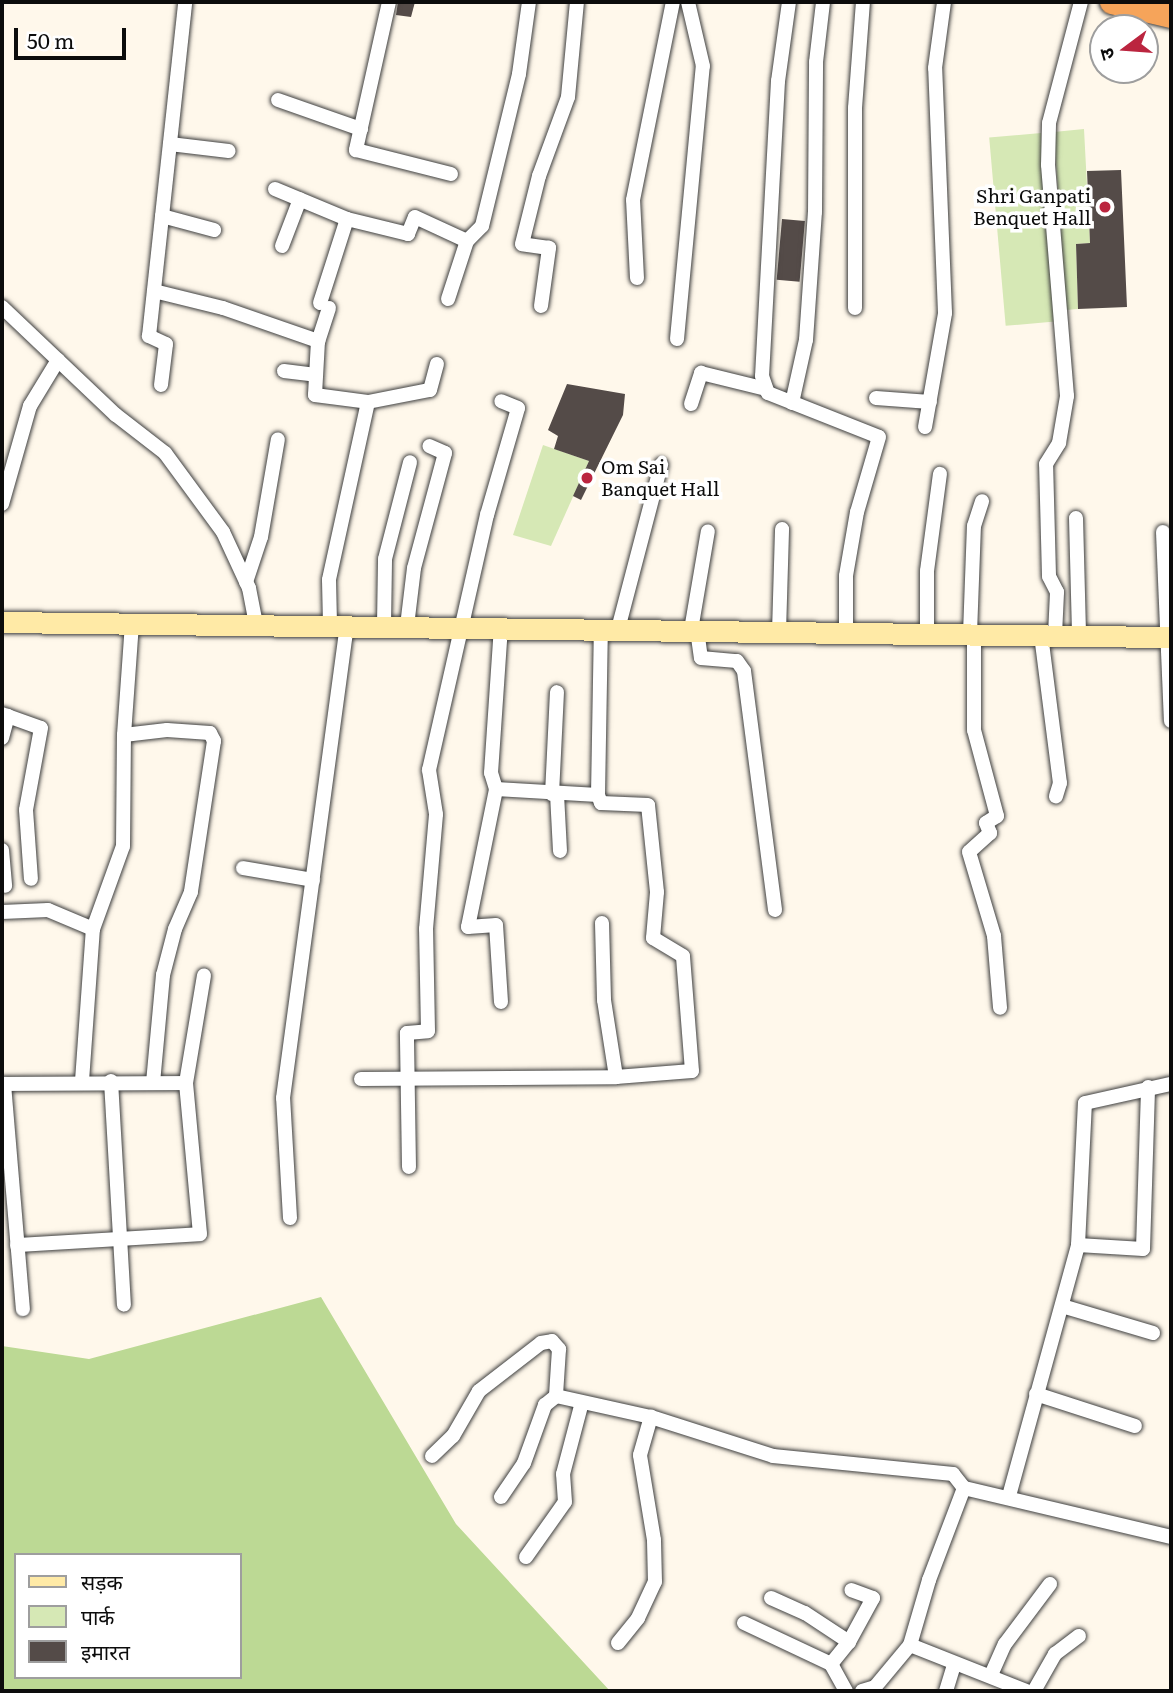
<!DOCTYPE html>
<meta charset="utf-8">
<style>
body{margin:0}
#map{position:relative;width:1173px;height:1693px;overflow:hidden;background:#fff8eb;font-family:Literata,"Noto Sans Devanagari",serif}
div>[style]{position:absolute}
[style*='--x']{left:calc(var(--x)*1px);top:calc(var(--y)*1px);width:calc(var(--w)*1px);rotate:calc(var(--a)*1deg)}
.green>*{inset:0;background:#d6e8b5;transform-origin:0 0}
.forest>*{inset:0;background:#bcd994}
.building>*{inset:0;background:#544b48;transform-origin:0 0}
.roads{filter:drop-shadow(0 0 2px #3f3f3f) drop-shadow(0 0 2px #3f3f3f)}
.minor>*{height:14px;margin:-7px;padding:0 7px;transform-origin:7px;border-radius:7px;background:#fff}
.secondary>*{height:21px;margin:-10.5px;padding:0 10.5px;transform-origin:10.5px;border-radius:10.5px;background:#ffeaa6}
.trunk>*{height:24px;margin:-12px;padding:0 12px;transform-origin:12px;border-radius:12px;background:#f6a45a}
.dots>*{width:19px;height:19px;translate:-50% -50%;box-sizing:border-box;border:4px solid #fff;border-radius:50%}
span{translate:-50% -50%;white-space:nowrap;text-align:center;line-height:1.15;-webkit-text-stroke:7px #fff;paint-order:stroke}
.poi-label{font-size:19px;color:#0c0c0c}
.right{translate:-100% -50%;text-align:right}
.left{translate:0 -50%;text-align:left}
.frame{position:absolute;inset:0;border:4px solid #0c0c0c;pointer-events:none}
.legend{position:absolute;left:14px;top:1553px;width:228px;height:126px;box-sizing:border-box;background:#fff;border:2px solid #9e9e9e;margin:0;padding:9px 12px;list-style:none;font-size:21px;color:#0c0c0c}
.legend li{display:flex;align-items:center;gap:14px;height:35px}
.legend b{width:35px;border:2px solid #9e9e9e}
.north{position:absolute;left:1089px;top:14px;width:70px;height:70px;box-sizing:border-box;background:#fff;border:2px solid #9e9e9e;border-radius:50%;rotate:254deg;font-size:19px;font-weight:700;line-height:28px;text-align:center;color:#0c0c0c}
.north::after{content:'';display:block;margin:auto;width:24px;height:32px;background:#bb253f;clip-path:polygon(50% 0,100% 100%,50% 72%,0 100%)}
.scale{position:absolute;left:14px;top:28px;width:112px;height:32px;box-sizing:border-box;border:4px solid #0c0c0c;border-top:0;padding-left:9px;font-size:21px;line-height:24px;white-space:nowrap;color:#0c0c0c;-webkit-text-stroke:5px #fff;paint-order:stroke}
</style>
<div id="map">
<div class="green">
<i style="clip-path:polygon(1084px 129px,1090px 243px,1076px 244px,1078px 309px,1066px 310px,1054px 132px)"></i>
<i style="left:1041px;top:133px;width:189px;height:52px;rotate:85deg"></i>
<i style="clip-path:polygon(543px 445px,589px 461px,551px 546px,513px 535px)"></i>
</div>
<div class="forest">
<i style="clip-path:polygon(evenodd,321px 1297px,456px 1524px,610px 1691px,2px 1691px,2px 1346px,89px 1359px,321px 1297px,16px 1555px,240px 1555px,240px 1677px,16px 1677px,16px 1555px)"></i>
</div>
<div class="building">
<i style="clip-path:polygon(398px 2px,415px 2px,411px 17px,396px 15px)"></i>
<i style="clip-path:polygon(1121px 170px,1127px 307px,1078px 309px,1076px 244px,1090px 243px,1087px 171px)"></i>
<i style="left:782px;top:219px;width:23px;height:61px;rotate:5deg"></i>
<i style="clip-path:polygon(567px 384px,625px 394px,623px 415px,581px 500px,573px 496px,589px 461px,554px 449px,558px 436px,548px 430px)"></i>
</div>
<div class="roads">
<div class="minor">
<i style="--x:389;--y:2;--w:152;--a:102.6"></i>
<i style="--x:356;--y:150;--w:98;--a:14.2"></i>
<i style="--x:789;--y:2;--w:80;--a:97.9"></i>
<i style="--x:778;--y:81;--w:295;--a:93.1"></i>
<i style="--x:762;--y:376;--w:18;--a:71"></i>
<i style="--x:768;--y:393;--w:119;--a:21.6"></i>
<i style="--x:879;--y:437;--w:78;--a:106.3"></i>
<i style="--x:857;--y:512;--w:65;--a:99.8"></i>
<i style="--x:846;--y:576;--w:56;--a:90"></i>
<i style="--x:278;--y:100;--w:88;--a:19.3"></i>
<i style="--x:170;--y:144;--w:59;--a:6.8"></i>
<i style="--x:275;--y:189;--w:78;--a:22.6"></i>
<i style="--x:347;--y:219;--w:63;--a:13.8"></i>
<i style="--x:408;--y:234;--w:18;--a:-68"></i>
<i style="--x:415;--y:217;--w:57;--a:24.8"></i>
<i style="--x:162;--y:216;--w:54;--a:15.1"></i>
<i style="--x:282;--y:246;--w:50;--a:-69"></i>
<i style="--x:637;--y:278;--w:78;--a:-92.9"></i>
<i style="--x:633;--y:200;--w:202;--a:-78.6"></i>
<i style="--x:154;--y:291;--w:71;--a:13.8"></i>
<i style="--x:223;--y:308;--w:101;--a:19.2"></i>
<i style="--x:448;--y:299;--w:61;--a:-71.9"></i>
<i style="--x:467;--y:241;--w:21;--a:-45"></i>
<i style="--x:482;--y:226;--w:156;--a:-76.3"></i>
<i style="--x:519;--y:74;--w:73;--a:-82.1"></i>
<i style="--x:320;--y:303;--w:88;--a:-72.2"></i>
<i style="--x:541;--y:306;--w:59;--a:-82.1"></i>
<i style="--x:549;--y:248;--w:27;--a:-172"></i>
<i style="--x:522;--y:244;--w:70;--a:-76"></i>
<i style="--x:539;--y:176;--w:84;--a:-69.8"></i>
<i style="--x:568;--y:97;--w:95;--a:-84.6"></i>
<i style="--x:2;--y:307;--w:157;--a:43.5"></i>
<i style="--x:116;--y:415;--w:62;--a:37.8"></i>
<i style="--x:165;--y:453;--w:98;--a:53.7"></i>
<i style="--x:223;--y:532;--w:62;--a:65.1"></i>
<i style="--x:249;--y:588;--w:37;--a:79"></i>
<i style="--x:329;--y:308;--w:35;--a:108"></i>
<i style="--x:318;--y:341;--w:54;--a:93.2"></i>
<i style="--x:315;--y:395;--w:53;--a:7.5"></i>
<i style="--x:368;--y:402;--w:182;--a:102.4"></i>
<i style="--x:329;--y:580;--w:44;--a:88.7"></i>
<i style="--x:855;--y:308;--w:200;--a:-90"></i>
<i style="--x:855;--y:108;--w:106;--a:-85.7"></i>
<i style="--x:677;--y:339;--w:274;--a:-84.6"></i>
<i style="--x:703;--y:66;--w:66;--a:-103.2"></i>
<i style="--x:284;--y:371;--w:32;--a:7"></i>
<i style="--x:161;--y:385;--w:41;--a:-83"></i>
<i style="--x:166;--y:344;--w:19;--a:-155"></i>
<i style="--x:149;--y:336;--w:336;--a:-83.8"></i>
<i style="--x:876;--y:398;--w:54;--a:4.2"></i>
<i style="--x:368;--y:402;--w:63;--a:-11"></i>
<i style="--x:430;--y:390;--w:27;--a:-75"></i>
<i style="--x:792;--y:403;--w:65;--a:-77.5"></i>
<i style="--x:806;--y:340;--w:128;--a:-86"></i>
<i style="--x:815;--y:212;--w:150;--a:-89.6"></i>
<i style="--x:816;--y:62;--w:60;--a:-83.3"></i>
<i style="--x:691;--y:404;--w:33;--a:-72"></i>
<i style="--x:701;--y:373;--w:67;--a:13.8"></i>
<i style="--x:925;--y:427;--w:116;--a:-80"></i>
<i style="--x:945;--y:313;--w:245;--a:-92.3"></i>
<i style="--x:935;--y:68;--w:67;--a:-82.2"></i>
<i style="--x:2;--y:504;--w:102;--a:-74.1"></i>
<i style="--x:30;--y:406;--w:54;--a:-58.7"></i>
<i style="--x:1076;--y:518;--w:118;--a:88.5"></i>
<i style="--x:1163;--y:532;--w:189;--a:87.6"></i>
<i style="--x:246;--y:582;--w:47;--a:-71.6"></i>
<i style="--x:261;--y:537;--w:99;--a:-80.2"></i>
<i style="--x:384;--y:625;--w:66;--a:-89.1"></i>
<i style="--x:385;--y:559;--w:100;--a:-75.5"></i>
<i style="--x:407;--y:626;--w:58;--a:-83.1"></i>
<i style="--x:414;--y:568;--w:119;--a:-74.9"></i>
<i style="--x:445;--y:453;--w:17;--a:-156"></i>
<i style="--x:618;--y:629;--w:170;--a:-75.3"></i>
<i style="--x:691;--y:630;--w:100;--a:-80.3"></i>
<i style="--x:697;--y:630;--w:28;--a:82"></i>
<i style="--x:701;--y:658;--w:36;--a:5"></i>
<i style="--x:737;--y:661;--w:12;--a:55"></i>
<i style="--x:744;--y:671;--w:241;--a:82.6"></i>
<i style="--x:779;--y:632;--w:103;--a:-88.3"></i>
<i style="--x:927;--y:634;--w:63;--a:-90"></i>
<i style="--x:927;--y:571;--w:98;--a:-82.4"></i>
<i style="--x:970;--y:634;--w:108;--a:-87.9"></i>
<i style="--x:974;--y:526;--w:26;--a:-72"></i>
<i style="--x:974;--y:634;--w:96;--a:90"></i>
<i style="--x:974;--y:730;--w:89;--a:75"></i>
<i style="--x:997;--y:816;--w:13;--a:148"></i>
<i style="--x:986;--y:823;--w:11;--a:68"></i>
<i style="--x:990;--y:833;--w:28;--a:138"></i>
<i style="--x:969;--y:852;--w:88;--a:73.4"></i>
<i style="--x:994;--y:936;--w:72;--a:85.2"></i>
<i style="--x:1041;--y:635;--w:149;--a:82.7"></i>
<i style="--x:1060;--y:783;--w:14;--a:107"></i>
<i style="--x:1055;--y:635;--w:43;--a:-87.3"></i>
<i style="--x:1057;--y:592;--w:18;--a:-117"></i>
<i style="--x:1049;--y:576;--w:112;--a:-91.5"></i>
<i style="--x:1046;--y:464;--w:25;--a:-58"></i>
<i style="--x:1059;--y:443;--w:48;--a:-80.3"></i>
<i style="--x:1067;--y:396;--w:232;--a:-94.7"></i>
<i style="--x:1048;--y:165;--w:42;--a:-88.6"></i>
<i style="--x:1049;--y:123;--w:125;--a:-75.2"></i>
<i style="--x:2;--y:714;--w:41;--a:19.7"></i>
<i style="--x:41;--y:728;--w:83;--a:100.4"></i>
<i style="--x:26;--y:810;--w:69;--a:85.9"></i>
<i style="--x:124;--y:735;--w:43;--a:-6.6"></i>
<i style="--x:167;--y:730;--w:43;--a:4"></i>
<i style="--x:210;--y:733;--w:9;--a:63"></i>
<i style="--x:214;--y:741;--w:153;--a:98.7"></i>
<i style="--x:191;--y:892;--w:40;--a:113.4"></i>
<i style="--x:175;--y:929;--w:48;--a:104.6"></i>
<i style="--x:163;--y:975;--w:107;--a:95.3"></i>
<i style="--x:2;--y:738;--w:23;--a:-75"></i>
<i style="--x:496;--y:789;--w:102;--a:3.4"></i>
<i style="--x:552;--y:794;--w:102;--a:-87.2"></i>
<i style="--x:557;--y:794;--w:57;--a:87"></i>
<i style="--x:2;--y:850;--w:36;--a:85"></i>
<i style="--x:243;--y:868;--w:71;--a:9.7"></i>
<i style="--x:2;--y:912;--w:46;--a:-2.5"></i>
<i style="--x:48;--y:910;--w:49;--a:22.9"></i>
<i style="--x:602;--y:923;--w:77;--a:88.5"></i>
<i style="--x:604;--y:1000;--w:78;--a:81.1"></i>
<i style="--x:501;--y:1002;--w:77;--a:-93.7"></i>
<i style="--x:496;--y:925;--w:28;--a:176"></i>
<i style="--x:468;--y:927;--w:141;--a:-78.5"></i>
<i style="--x:496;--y:789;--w:17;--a:-107"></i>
<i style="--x:491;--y:773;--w:145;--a:-86.1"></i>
<i style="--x:361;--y:1079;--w:255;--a:-0.4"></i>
<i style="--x:616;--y:1077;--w:76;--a:-4.5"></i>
<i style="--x:692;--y:1071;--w:115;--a:-94.5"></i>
<i style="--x:683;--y:956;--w:35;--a:-149"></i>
<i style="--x:653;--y:938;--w:46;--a:-85"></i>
<i style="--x:657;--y:892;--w:87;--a:-95.9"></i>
<i style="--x:648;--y:805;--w:47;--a:-177.6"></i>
<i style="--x:601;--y:803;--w:9;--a:-111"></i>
<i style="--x:598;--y:795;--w:166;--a:-89"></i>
<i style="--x:82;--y:1081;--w:152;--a:-85.9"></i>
<i style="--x:93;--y:929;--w:88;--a:-70.1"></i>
<i style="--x:123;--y:846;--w:111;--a:-89.5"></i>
<i style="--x:124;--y:735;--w:112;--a:-85.9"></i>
<i style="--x:111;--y:1081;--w:224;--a:86.7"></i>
<i style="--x:2;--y:1084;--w:184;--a:-0.3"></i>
<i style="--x:4;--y:1084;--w:226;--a:85.2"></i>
<i style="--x:409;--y:1167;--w:134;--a:-90.9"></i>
<i style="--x:407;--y:1033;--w:21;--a:-5"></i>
<i style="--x:428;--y:1031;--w:102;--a:-91.1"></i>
<i style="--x:426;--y:929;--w:115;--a:-85"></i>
<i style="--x:436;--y:814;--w:45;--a:-99"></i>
<i style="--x:429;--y:770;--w:262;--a:-77.2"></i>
<i style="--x:487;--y:515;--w:111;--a:-73.8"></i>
<i style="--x:518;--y:408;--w:18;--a:-158"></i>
<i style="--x:290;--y:1218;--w:120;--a:-93.3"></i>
<i style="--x:283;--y:1098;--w:478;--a:-82.3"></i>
<i style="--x:17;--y:1245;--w:183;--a:-3.4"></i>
<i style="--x:200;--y:1234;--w:152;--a:-95.3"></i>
<i style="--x:186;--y:1083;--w:109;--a:-80.5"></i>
<i style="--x:1078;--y:1245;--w:65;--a:3.5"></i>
<i style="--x:1143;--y:1249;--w:162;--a:-88.2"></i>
<i style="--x:1062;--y:1306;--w:95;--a:16.5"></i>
<i style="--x:1036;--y:1394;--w:104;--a:17.9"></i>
<i style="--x:432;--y:1456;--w:29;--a:-44"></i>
<i style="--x:453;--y:1436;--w:52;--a:-60"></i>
<i style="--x:479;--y:1391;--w:78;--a:-37.7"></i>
<i style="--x:541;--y:1343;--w:11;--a:-10"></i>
<i style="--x:552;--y:1341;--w:11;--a:49"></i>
<i style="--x:559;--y:1349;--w:47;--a:93.7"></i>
<i style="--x:1009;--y:1496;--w:260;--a:-74.6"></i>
<i style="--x:1078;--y:1245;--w:142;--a:-87.2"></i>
<i style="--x:1085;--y:1103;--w:88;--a:-12.5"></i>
<i style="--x:501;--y:1497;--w:41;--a:-55.9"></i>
<i style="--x:524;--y:1463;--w:62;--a:-70.1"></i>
<i style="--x:545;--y:1405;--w:14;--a:-39"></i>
<i style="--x:556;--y:1396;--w:97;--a:12.5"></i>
<i style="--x:651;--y:1417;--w:128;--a:17.7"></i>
<i style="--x:773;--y:1456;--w:181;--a:5.7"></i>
<i style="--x:953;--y:1474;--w:18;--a:52"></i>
<i style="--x:964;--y:1488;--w:213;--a:13.3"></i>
<i style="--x:526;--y:1557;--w:67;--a:-54.7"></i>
<i style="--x:565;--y:1502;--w:28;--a:-94"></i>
<i style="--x:563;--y:1474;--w:74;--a:-75.2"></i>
<i style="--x:771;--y:1598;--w:37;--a:24"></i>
<i style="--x:805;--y:1613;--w:53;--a:33.4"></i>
<i style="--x:744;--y:1623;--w:96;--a:25.2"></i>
<i style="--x:831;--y:1664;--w:31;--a:61"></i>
<i style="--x:618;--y:1643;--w:32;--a:-51"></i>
<i style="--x:638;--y:1618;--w:40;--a:-65"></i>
<i style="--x:655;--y:1582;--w:42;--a:-91.4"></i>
<i style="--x:654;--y:1540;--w:86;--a:-99.4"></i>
<i style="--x:640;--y:1455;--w:40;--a:-74"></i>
<i style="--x:910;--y:1645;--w:125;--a:21.6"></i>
<i style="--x:831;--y:1664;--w:28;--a:-51"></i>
<i style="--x:849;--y:1642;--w:50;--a:-61.4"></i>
<i style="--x:873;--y:1598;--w:23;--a:-160"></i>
<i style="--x:991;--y:1675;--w:34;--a:-66"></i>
<i style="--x:1005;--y:1644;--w:75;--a:-53.1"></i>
<i style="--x:862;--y:1691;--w:14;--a:-17"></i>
<i style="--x:875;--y:1687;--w:55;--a:-50.2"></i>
<i style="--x:910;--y:1645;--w:68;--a:-73.7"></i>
<i style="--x:929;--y:1580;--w:98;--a:-69.2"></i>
<i style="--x:946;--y:1691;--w:28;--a:-73"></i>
<i style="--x:1034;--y:1691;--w:43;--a:-60.4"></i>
<i style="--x:1055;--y:1654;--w:30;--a:-37"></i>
</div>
<div class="secondary">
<i style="--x:2;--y:622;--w:1169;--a:0.74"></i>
</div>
<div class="trunk">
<i style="--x:1112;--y:2;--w:61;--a:13.3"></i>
</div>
</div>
<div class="dots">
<i style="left:1105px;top:207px;background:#bb253f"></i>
<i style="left:587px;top:478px;background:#bb253f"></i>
</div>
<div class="poi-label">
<span class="right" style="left:1091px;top:207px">Shri Ganpati<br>Benquet Hall</span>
<span class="left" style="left:601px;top:478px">Om Sai<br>Banquet Hall</span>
</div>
<div class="frame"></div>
<ul class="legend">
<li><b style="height:9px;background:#ffeaa6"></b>सड़क</li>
<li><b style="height:19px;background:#d6e8b5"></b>पार्क</li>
<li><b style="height:19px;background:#544b48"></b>इमारत</li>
</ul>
<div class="north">उ</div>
<div class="scale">50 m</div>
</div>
